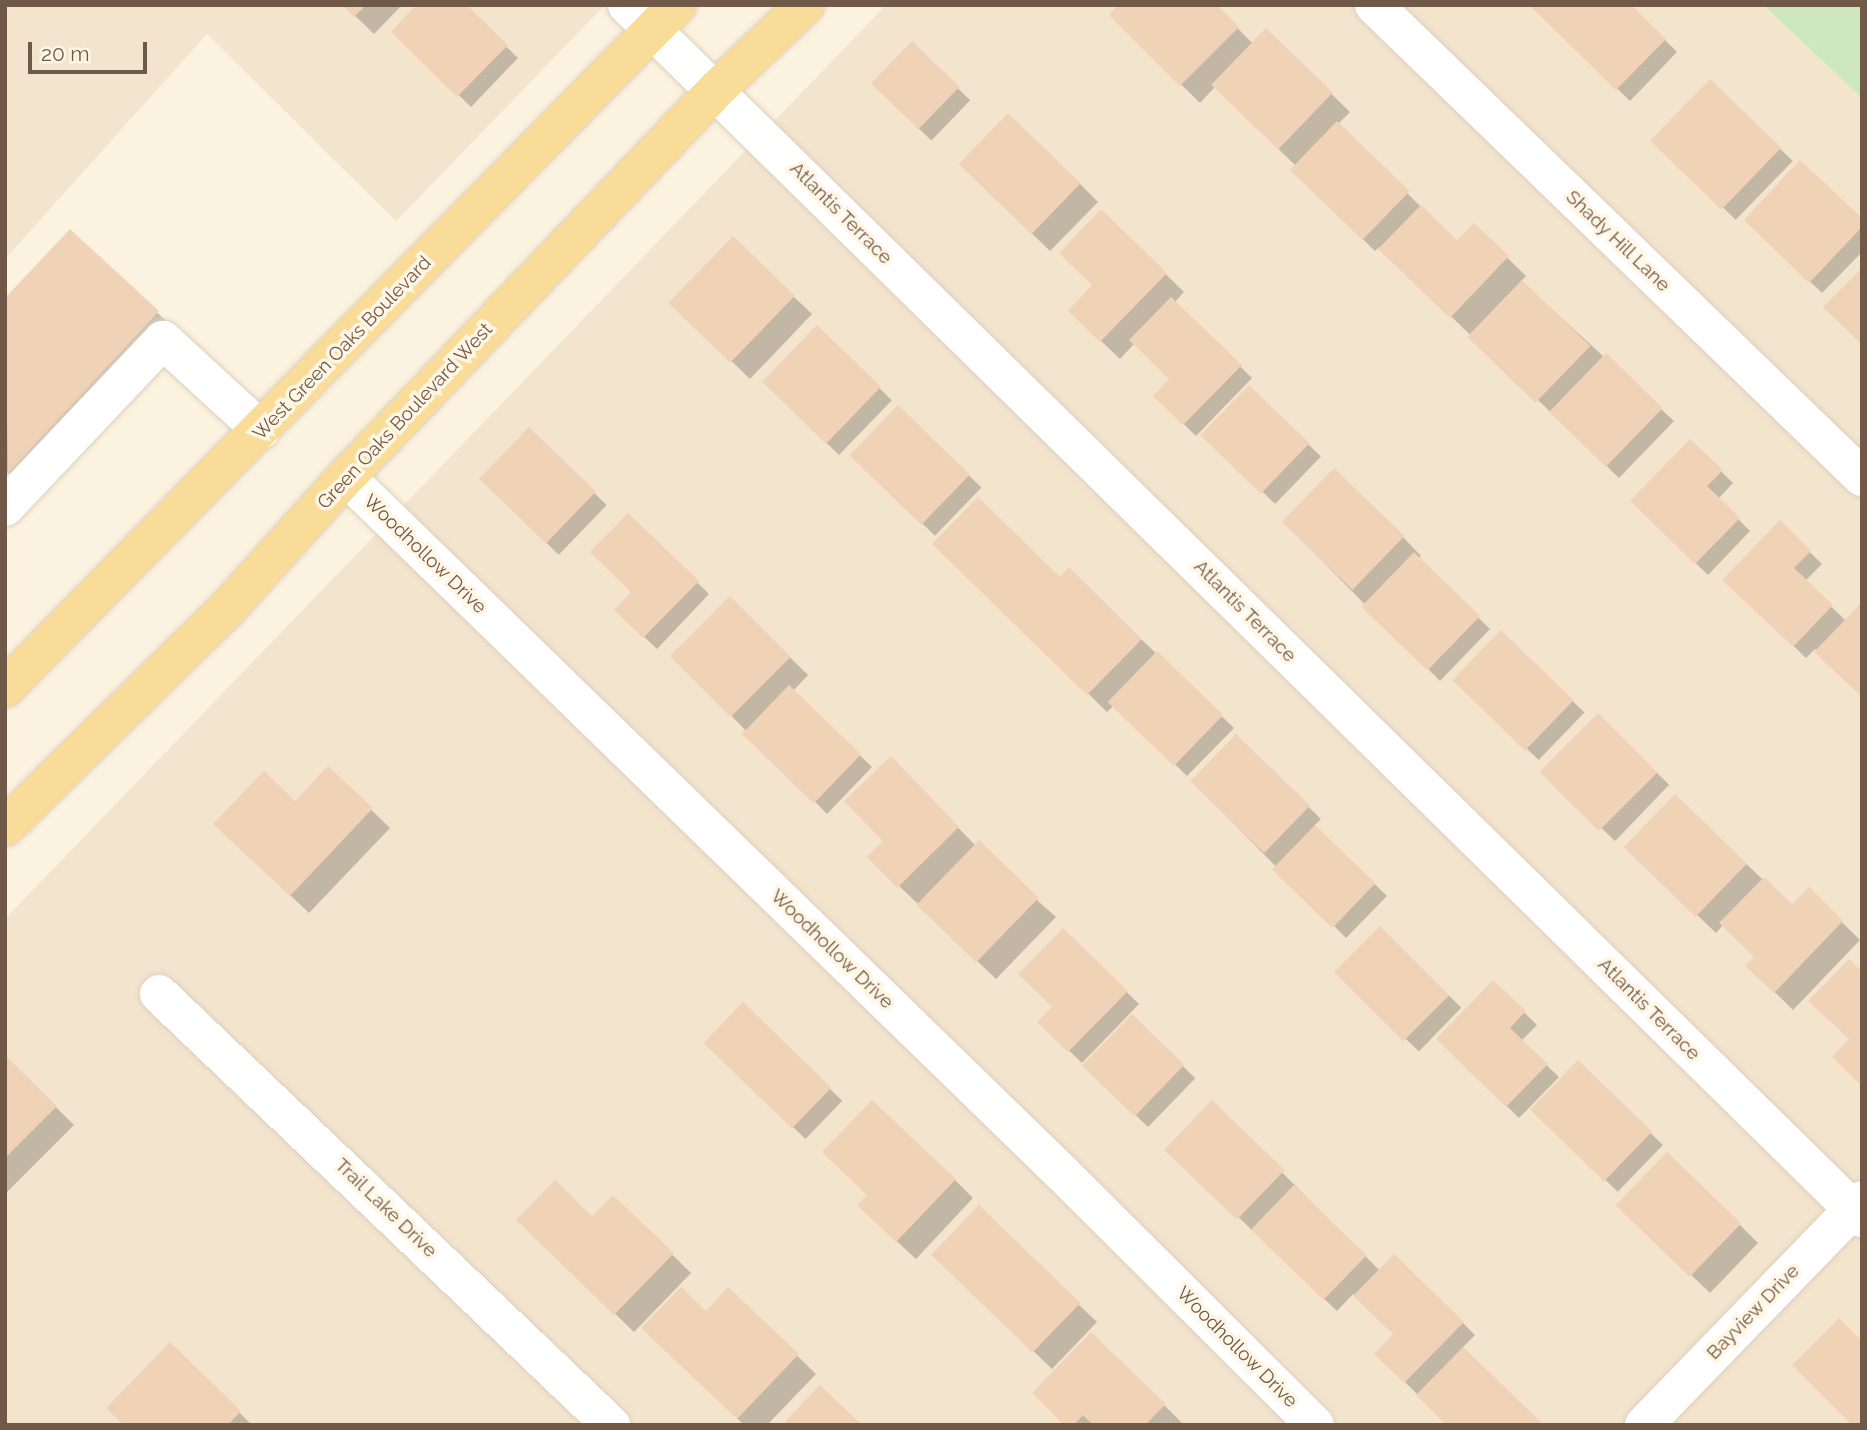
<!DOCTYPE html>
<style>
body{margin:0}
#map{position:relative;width:1867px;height:1430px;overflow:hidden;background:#fbf2df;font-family:Raleway,sans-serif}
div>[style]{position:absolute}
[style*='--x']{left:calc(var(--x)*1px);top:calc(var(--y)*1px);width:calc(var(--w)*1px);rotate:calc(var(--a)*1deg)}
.residential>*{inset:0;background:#f3e4ce}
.green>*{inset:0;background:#cde8bf}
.shadow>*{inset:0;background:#0003;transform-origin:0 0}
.building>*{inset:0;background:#f0d2b7;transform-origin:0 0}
.roads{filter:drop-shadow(0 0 2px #dfcfbc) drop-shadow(0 0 2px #dfcfbc)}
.minor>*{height:38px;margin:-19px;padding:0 19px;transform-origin:19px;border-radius:19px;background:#fff}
.major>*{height:38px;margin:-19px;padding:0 19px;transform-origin:19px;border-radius:19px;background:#f9dc98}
span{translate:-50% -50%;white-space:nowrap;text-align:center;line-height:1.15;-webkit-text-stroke:7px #fff6e5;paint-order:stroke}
.street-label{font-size:19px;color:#715948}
.frame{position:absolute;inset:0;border:7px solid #715948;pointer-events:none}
.scale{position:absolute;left:28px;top:42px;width:119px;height:32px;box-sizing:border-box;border:4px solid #715948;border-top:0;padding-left:9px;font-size:21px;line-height:24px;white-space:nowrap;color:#715948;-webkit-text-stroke:5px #fff6e5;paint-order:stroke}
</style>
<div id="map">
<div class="residential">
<i style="clip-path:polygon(5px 5px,605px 5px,396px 221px,207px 34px,5px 259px)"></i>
<i style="clip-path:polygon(886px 5px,1763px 5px,1862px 98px,1862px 1425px,5px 1425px,5px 919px)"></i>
</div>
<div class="green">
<i style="clip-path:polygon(1764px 5px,1862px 5px,1862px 98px,1763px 5px)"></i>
</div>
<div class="shadow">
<i style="clip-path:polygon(344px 5px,402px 5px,374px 34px)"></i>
<i style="clip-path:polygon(464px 5px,518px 58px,471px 107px,393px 32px)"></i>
<i style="clip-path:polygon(1215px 5px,1253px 44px,1266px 30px,1350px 112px,1338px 124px,1457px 243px,1474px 225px,1526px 276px,1521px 281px,1674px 421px,1619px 478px,1379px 247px,1375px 251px,1304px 182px,1296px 166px,1215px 87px,1200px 103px,1111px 15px)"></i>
<i style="clip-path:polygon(1531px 5px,1665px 40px,1677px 52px,1630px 101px)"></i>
<i style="left:912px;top:44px;width:81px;height:56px;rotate:44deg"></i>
<i style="left:1710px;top:81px;width:115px;height:82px;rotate:44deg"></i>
<i style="clip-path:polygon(979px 182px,1080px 184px,1098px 202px,1050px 251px)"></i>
<i style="clip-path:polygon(1101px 211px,1184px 292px,1175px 302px,1252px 378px,1196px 436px,1155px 396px,1172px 379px,1135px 343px,1120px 359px,1070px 311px,1095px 285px)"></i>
<i style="clip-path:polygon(1746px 220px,1862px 221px,1862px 252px,1822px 293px)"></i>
<i style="clip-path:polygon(793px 296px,812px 314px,750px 379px,689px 320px)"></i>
<i style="clip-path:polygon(5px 301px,157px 312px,181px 336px,33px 496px,8px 472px,5px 475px)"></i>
<i style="left:817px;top:328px;width:104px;height:76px;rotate:44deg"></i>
<i style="left:1249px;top:387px;width:100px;height:66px;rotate:44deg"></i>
<i style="left:898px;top:407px;width:116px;height:67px;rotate:44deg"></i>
<i style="left:529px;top:430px;width:108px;height:69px;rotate:44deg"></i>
<i style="clip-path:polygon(1690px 441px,1733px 483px,1718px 499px,1750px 531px,1708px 575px,1632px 501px)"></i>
<i style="clip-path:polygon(628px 515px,709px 594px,657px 649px,616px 610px,633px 592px)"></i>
<i style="clip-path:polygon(1284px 522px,1403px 537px,1421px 556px,1418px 559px,1490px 629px,1440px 681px)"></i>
<i style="clip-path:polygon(1780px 523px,1822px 564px,1805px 581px,1846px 621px,1862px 695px,1815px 649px,1806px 658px,1725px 580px)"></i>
<i style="clip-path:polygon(935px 544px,1060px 579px,1069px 570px,1234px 728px,1187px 776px,1114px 705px,1107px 712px)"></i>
<i style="clip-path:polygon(730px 599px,808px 675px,793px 691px,872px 767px,827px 814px,674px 657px)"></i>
<i style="left:1501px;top:632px;width:116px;height:66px;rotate:44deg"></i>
<i style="left:1598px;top:716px;width:99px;height:78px;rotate:44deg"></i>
<i style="clip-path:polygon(1236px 736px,1321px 819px,1314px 826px,1387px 896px,1346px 938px,1192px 781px)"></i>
<i style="clip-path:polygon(891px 759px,976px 846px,1056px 917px,996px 979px,869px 857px,885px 841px)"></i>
<i style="clip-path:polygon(328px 768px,390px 828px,309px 913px,234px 842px,295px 804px)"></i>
<i style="clip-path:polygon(1675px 797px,1792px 907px,1809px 890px,1860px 940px,1793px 1010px,1748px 966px,1756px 957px,1723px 925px,1716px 933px,1645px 865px)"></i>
<i style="left:1380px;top:929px;width:113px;height:61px;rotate:44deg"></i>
<i style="clip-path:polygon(1063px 930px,1139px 1004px,1082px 1063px,1039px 1022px,1054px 1007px)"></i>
<i style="clip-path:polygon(1493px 982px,1537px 1025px,1521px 1041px,1559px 1077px,1519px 1118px,1438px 1039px)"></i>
<i style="left:743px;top:1005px;width:138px;height:53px;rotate:44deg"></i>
<i style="left:1132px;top:1017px;width:88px;height:68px;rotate:44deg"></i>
<i style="clip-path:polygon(5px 1057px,74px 1125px,5px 1194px)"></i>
<i style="left:1578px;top:1063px;width:118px;height:65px;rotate:44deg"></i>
<i style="clip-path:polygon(1212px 1102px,1380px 1271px,1463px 1323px,1475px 1335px,1462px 1348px,1541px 1425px,1448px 1425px,1377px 1354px,1395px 1335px,1353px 1294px,1337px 1311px,1167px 1149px)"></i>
<i style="clip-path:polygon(955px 1180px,973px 1198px,916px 1259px,877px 1223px)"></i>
<i style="clip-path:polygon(613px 1197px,691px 1273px,634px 1332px,537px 1238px,592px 1219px)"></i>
<i style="clip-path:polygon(1637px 1223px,1740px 1225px,1758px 1243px,1710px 1293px)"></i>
<i style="clip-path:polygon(952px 1273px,1078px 1304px,1097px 1322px,1052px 1369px)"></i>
<i style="clip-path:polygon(728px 1289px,816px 1374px,767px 1425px,744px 1425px,662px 1346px,706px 1313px)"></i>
<i style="clip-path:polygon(170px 1345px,252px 1425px,125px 1425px)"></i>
<i style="clip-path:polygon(1034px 1393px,1164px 1405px,1182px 1423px,1066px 1425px)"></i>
</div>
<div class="building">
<i style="clip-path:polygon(342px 5px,366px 5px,354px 17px)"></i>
<i style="clip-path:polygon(416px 5px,467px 5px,508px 45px,457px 97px,391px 32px)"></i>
<i style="clip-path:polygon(1118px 5px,1217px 5px,1239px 27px,1180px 86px,1109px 15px)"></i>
<i style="clip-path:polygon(1529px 5px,1631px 5px,1666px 39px,1616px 90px)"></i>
<i style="left:1266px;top:28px;width:93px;height:79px;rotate:44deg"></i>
<i style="left:912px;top:41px;width:66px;height:59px;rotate:44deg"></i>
<i style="left:1710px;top:79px;width:99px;height:86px;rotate:44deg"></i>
<i style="left:1008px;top:113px;width:101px;height:71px;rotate:44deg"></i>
<i style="left:1337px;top:121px;width:101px;height:68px;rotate:44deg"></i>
<i style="clip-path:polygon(1800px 160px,1862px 218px,1862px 227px,1809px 283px,1744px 220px)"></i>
<i style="clip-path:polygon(1421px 205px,1457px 240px,1474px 223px,1509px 256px,1450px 318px,1378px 249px)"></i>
<i style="clip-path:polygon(1101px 209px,1167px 273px,1100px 342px,1068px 311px,1092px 285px,1059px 253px)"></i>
<i style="clip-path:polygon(70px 229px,159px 311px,8px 473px,5px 298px)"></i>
<i style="left:733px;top:236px;width:86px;height:93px;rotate:44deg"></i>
<i style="clip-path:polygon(1862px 268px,1862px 345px,1823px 307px)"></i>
<i style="left:1522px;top:280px;width:95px;height:79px;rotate:44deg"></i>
<i style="clip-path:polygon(1171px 297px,1242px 365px,1183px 425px,1153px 396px,1169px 379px,1129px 340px)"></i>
<i style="left:817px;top:325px;width:89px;height:79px;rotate:44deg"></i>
<i style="left:1606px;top:353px;width:79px;height:82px;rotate:44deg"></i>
<i style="left:1249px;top:385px;width:84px;height:70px;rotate:44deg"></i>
<i style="left:898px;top:405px;width:100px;height:70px;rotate:44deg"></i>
<i style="left:529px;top:427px;width:93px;height:72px;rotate:44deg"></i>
<i style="clip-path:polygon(1690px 439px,1723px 470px,1707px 486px,1740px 518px,1695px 564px,1630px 501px)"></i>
<i style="left:1334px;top:468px;width:98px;height:75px;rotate:44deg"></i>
<i style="clip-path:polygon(978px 497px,1060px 577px,1069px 567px,1142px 639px,1087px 695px,932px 544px)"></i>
<i style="clip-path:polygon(628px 513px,699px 581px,643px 638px,614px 610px,631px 592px,590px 552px)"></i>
<i style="clip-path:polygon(1780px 520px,1811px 551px,1794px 568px,1833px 605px,1793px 647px,1722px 580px)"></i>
<i style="left:1414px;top:552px;width:92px;height:76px;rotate:44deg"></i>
<i style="left:730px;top:596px;width:86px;height:85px;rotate:45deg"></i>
<i style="clip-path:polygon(1862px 602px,1862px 697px,1814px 652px)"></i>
<i style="left:1501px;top:630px;width:101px;height:70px;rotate:44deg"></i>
<i style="left:1157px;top:651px;width:92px;height:71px;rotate:44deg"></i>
<i style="left:789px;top:685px;width:100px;height:68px;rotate:44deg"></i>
<i style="left:1598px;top:713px;width:84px;height:83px;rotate:45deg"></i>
<i style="left:1236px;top:734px;width:103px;height:66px;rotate:44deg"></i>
<i style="clip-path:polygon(891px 756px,959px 827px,897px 888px,867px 857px,883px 841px,844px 801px)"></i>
<i style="clip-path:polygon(328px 766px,373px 808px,290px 896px,213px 824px,264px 771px,295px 801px)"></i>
<i style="left:1675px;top:794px;width:100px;height:74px;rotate:44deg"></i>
<i style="left:1315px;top:825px;width:84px;height:62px;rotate:44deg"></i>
<i style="left:979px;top:840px;width:83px;height:90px;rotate:44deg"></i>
<i style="clip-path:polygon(1764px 877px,1792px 904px,1809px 887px,1843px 921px,1774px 993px,1745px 966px,1754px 957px,1719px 923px)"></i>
<i style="left:1380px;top:926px;width:98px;height:65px;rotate:45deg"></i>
<i style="clip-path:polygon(1063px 928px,1128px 991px,1068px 1052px,1037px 1022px,1052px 1007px,1018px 974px)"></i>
<i style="clip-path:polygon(1849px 959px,1862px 972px,1862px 1086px,1832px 1057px,1849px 1039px,1808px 1001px)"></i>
<i style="clip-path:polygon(1493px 980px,1526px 1011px,1510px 1028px,1548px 1064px,1506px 1107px,1436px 1039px)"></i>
<i style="left:743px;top:1002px;width:123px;height:57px;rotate:44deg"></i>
<i style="left:1132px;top:1014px;width:73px;height:72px;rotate:44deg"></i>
<i style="clip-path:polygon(5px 1055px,57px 1106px,5px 1158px)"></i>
<i style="left:1578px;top:1060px;width:103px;height:69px;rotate:44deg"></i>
<i style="clip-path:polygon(872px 1100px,956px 1179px,896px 1242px,857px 1205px,867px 1195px,822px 1152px)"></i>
<i style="left:1212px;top:1100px;width:101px;height:69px;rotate:44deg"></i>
<i style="left:1667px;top:1152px;width:103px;height:74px;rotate:44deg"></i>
<i style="clip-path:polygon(555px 1180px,592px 1216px,613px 1195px,674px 1253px,614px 1315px,516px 1220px)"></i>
<i style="left:1294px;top:1185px;width:101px;height:62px;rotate:44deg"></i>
<i style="left:979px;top:1205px;width:141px;height:69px;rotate:44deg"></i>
<i style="clip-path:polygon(1394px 1254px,1464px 1322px,1404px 1383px,1374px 1354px,1393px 1334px,1353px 1296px)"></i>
<i style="clip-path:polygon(681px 1287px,706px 1311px,728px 1287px,799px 1354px,737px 1419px,641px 1328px)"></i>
<i style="clip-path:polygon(1839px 1318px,1862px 1341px,1862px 1425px,1852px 1425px,1792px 1365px)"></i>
<i style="clip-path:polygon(1091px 1332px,1166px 1404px,1145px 1425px,1093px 1425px,1083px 1415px,1074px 1425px,1064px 1425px,1032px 1393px)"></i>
<i style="clip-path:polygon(170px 1342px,241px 1411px,228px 1425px,123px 1425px,106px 1408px)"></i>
<i style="clip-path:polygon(1463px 1347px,1541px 1422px,1538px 1425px,1446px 1425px,1416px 1395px)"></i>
<i style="clip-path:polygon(820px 1385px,862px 1425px,782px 1425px)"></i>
</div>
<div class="roads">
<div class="minor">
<i style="--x:627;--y:5;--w:1731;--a:44.49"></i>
<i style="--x:1374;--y:5;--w:679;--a:44.05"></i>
<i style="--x:346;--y:477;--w:999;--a:44.19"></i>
<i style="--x:1062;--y:1173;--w:357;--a:44.9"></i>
<i style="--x:5;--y:507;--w:230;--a:-46.6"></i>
<i style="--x:163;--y:340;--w:133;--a:42.6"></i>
<i style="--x:159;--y:994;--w:625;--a:43.64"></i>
<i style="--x:1644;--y:1425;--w:313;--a:-45.9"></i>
</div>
<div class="major">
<i style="--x:5;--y:688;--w:958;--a:-45.47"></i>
<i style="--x:5;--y:827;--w:311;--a:-44.5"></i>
<i style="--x:227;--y:609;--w:178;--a:-48"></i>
<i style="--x:346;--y:477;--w:535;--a:-46.29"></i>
<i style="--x:716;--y:90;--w:123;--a:-43.7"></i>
</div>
</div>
<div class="street-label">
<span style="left:841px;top:213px;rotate:45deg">Atlantis Terrace</span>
<span style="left:1618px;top:241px;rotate:44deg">Shady Hill Lane</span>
<span style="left:342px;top:348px;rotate:-46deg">West Green Oaks Boulevard</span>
<span style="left:405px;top:416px;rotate:-47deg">Green Oaks Boulevard West</span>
<span style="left:425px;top:554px;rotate:44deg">Woodhollow Drive</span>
<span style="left:1245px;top:611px;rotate:45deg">Atlantis Terrace</span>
<span style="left:832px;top:949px;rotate:44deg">Woodhollow Drive</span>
<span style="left:1649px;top:1009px;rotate:45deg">Atlantis Terrace</span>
<span style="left:386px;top:1208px;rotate:44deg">Trail Lake Drive</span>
<span style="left:1753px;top:1312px;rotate:-46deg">Bayview Drive</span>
<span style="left:1237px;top:1347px;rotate:45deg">Woodhollow Drive</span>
</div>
<div class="frame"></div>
<div class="scale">20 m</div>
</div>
